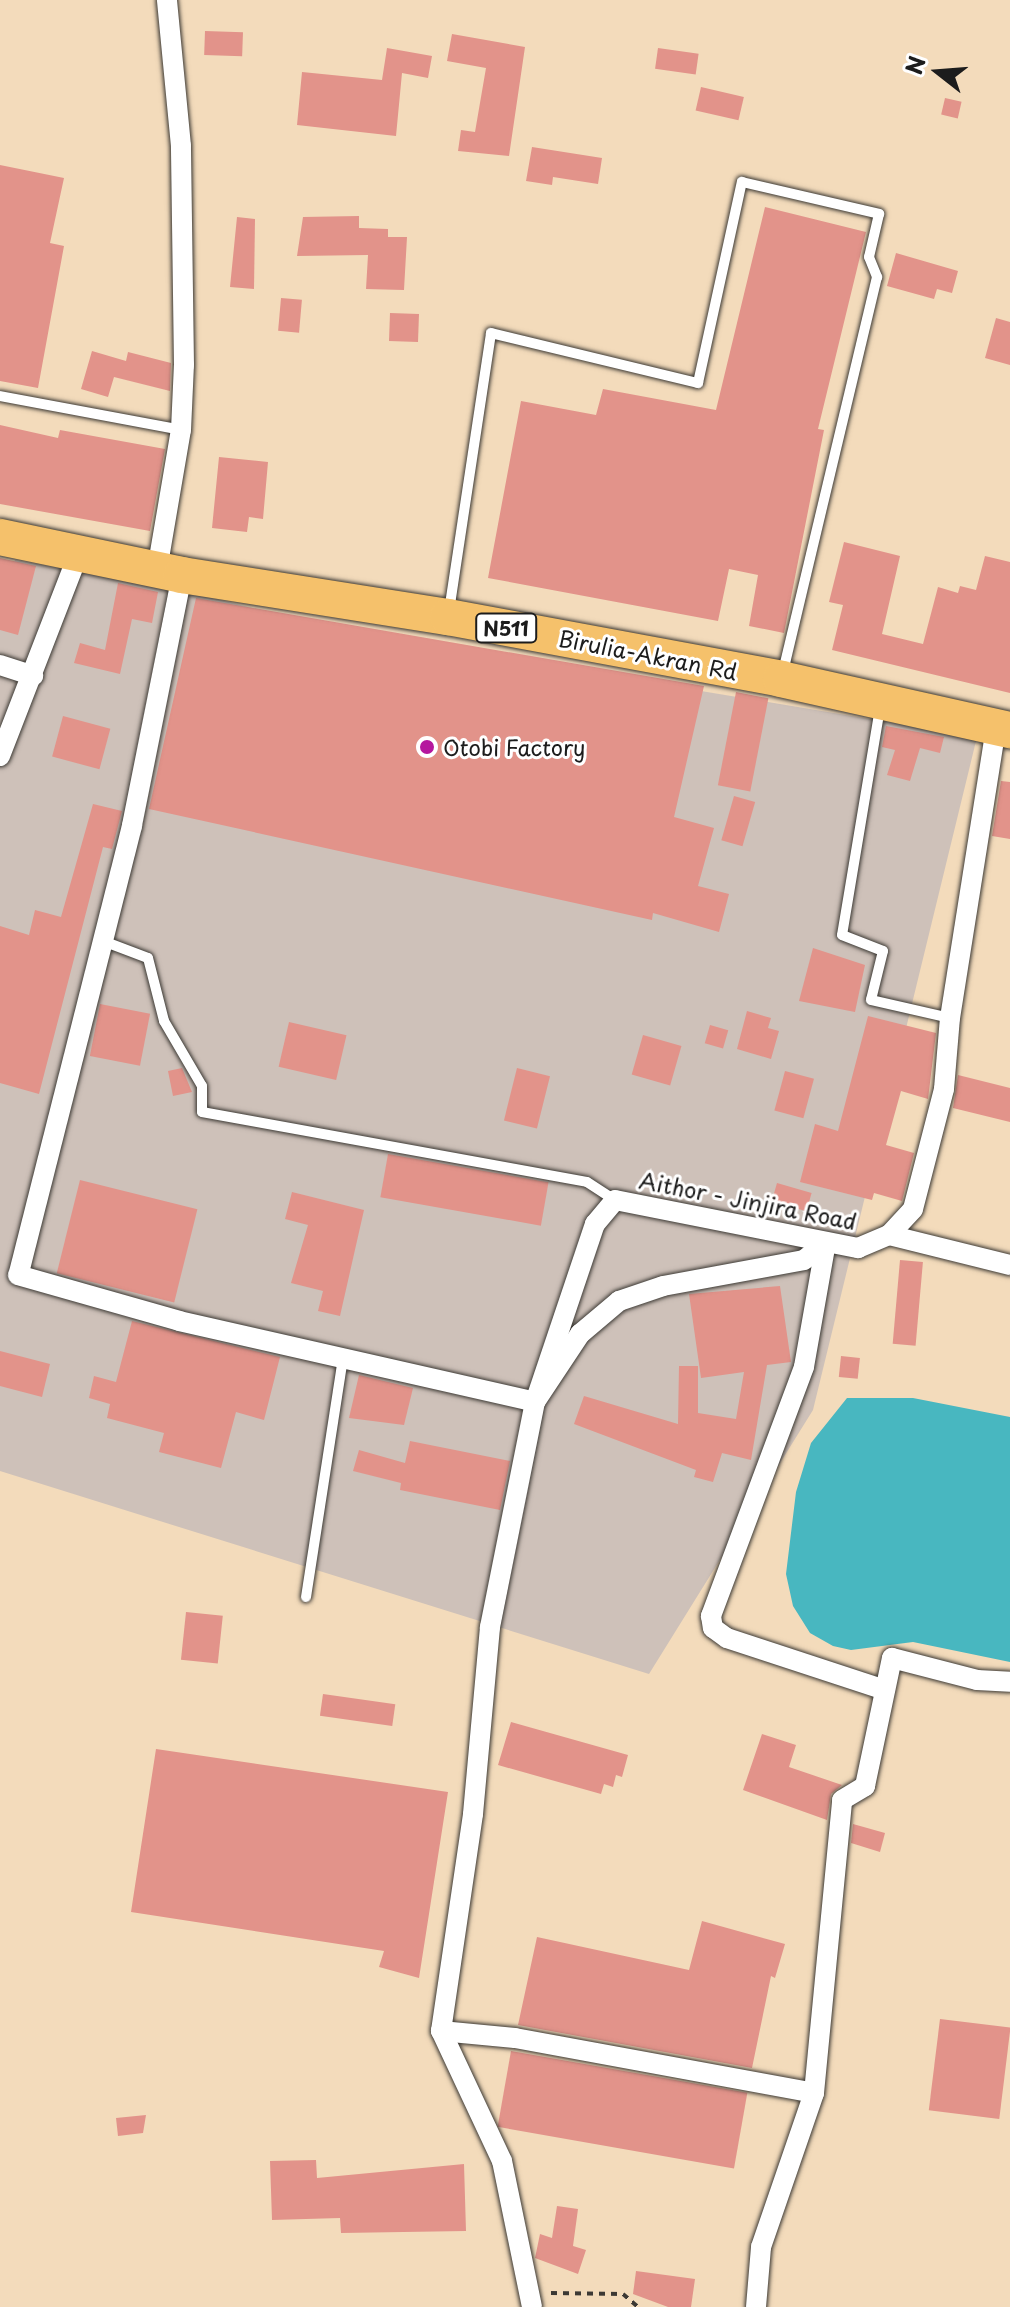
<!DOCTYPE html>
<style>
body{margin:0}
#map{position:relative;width:1010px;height:2307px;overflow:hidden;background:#f3dbbb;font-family:"Playpen Sans",sans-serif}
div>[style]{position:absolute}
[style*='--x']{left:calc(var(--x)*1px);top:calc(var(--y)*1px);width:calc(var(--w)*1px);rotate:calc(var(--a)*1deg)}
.industrial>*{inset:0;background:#cec1b9}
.water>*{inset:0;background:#48b7c0}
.building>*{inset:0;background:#e2938a;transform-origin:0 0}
.path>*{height:4px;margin-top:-2px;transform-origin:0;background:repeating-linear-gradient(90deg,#3c3934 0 6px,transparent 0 12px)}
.roads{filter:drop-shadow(0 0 2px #3c3934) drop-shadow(0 0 2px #3c3934)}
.lane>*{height:10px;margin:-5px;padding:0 5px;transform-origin:5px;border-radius:5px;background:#fff}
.street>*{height:20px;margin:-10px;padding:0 10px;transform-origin:10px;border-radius:10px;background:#fff}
.highway>*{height:36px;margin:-18px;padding:0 18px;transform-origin:18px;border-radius:18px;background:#f5c16b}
.dots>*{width:22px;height:22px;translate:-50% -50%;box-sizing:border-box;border:4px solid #fff;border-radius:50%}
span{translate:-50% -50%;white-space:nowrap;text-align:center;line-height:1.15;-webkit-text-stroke:6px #fff;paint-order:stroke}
.shield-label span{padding:2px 6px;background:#fff;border:2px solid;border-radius:6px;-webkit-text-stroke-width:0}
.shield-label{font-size:20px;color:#1c1c1c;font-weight:700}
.street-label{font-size:22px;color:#1c1c1c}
.poi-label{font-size:22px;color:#1c1c1c}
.left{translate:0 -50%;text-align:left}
.north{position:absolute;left:898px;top:32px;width:80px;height:80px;-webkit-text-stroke:6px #fff;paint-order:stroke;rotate:287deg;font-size:22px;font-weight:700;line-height:32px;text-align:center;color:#1c1c1c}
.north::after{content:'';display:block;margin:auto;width:28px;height:36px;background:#1c1c1c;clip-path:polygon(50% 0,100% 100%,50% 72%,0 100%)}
</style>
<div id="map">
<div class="industrial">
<i style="clip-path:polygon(15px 560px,179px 590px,360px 634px,977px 737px,813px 1410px,649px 1674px,0 1471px,0 610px)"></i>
</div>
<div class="water">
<i style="clip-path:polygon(847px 1398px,913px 1398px,1010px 1417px,1010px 1662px,913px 1642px,851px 1650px,833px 1646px,810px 1633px,793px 1606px,786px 1574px,796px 1492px,811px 1443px)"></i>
</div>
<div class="building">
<i style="left:205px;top:31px;width:38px;height:24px;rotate:2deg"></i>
<i style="clip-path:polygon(452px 34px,525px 47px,509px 156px,458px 151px,461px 130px,475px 132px,486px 68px,447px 61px)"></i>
<i style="clip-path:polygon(387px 48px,432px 56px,428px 78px,402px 73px,396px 136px,297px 125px,302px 72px,382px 80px)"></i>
<i style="left:658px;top:48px;width:41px;height:21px;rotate:8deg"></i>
<i style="left:701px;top:87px;width:44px;height:24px;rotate:13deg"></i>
<i style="left:945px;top:98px;width:17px;height:17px;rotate:13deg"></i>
<i style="clip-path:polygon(532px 147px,602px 158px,598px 184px,553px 177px,552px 185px,526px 181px)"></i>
<i style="clip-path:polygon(0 165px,64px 178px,50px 243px,64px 246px,38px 388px,0 381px)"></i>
<i style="clip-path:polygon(765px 207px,866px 232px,818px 429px,824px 430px,784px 633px,749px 626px,758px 575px,729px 569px,718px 621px,488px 578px,521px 401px,596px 415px,603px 389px,716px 410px)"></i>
<i style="clip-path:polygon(359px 216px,359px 228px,388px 229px,388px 237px,407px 237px,404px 290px,366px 289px,368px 255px,297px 256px,303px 217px)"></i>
<i style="clip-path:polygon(237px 217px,255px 219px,254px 289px,230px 287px)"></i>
<i style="clip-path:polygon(896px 253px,958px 271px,952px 293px,937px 289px,934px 299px,887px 286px)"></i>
<i style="left:281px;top:298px;width:21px;height:33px;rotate:5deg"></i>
<i style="left:390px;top:313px;width:29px;height:28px;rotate:2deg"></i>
<i style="clip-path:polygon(996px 318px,1010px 322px,1010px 365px,985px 358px)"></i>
<i style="clip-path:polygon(92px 351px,126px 361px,128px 352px,171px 363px,170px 391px,114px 377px,108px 397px,81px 389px)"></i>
<i style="clip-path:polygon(0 425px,58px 438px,60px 430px,165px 449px,150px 531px,0 504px)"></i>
<i style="clip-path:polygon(219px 457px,268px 462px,263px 519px,249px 517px,247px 532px,212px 528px)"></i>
<i style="clip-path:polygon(844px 542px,900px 556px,882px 634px,923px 644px,938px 587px,958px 593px,960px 586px,976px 590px,985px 556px,1010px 562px,1010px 693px,832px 650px,843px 605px,829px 602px)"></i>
<i style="clip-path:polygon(0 558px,36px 566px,18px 635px,0 630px)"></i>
<i style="clip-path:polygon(118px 583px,158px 592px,152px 623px,132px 619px,120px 674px,74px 663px,80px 643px,105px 650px)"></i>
<i style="clip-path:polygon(196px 598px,704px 686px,674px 817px,714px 828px,698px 886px,729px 894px,719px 932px,653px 913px,652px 920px,149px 809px)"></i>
<i style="left:736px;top:692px;width:33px;height:95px;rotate:11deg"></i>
<i style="left:63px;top:716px;width:49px;height:42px;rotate:15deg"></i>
<i style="clip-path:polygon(886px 726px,944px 737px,940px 753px,920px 748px,910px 781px,887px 775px,895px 750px,882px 747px)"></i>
<i style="clip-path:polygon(1001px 781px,1010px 782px,1010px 839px,992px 836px)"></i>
<i style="left:734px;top:796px;width:22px;height:46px;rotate:16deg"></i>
<i style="clip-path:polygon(93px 804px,122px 811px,112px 849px,103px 847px,39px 1094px,0 1083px,0 926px,29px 935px,35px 910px,61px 917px)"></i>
<i style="clip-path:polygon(813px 948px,865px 965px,855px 1012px,799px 1001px)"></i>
<i style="left:100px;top:1004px;width:51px;height:53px;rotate:11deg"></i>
<i style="clip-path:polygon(747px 1011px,771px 1018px,768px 1028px,779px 1031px,771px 1059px,737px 1049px)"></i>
<i style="clip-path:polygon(868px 1016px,936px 1033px,928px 1099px,901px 1091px,886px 1145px,914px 1153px,902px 1201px,874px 1193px,872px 1200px,800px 1182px,815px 1124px,838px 1131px)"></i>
<i style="left:289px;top:1022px;width:59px;height:46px;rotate:13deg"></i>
<i style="left:710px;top:1025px;width:19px;height:19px;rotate:16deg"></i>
<i style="left:643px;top:1035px;width:40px;height:41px;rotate:16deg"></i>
<i style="clip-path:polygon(182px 1068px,192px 1092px,173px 1096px,168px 1071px)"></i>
<i style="left:517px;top:1068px;width:34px;height:54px;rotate:14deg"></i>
<i style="left:785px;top:1071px;width:30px;height:41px;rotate:15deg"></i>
<i style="clip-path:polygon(958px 1075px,1010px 1088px,1010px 1122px,953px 1108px)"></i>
<i style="left:388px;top:1154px;width:163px;height:44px;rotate:10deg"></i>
<i style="left:80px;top:1180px;width:121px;height:96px;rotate:14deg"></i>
<i style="left:777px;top:1183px;width:36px;height:19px;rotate:16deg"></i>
<i style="clip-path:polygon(292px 1192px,364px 1210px,340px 1316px,318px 1311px,323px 1291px,291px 1283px,308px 1225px,285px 1219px)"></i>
<i style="left:900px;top:1260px;width:23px;height:84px;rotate:5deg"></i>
<i style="clip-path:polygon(780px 1286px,791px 1362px,767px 1365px,751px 1460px,722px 1453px,713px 1482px,694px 1477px,696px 1470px,574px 1424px,584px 1396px,678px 1424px,679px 1366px,698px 1366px,698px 1413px,736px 1419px,744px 1372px,701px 1378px,689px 1294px)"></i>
<i style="clip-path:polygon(132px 1321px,280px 1357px,264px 1420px,236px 1412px,221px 1468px,159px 1452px,164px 1433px,107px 1418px,110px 1404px,89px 1398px,94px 1376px,116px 1382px)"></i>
<i style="clip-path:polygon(0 1351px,50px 1364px,42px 1397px,0 1386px)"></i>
<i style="left:841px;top:1356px;width:19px;height:21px;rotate:6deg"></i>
<i style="clip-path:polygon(359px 1375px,413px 1388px,404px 1425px,349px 1418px)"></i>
<i style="clip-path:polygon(410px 1441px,510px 1461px,500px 1510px,400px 1490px,401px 1483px,353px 1471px,359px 1450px,405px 1463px)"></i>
<i style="left:186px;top:1612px;width:37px;height:48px;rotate:6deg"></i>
<i style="left:323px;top:1694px;width:73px;height:22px;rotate:8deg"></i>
<i style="clip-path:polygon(511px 1722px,628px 1755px,622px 1777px,616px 1775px,613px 1787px,604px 1784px,601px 1794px,498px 1765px)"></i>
<i style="clip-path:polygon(762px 1734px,796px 1745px,789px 1767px,842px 1785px,831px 1794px,827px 1820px,743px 1790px)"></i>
<i style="clip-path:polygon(156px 1749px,448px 1792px,419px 1978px,379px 1967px,384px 1951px,131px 1912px)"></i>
<i style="clip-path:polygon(853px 1824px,885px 1833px,880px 1852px,851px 1843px)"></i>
<i style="clip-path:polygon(702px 1921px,785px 1944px,775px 1978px,771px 1976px,752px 2068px,518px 2025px,537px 1937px,689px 1970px)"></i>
<i style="left:940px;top:2019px;width:71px;height:92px;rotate:7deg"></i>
<i style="left:511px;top:2051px;width:240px;height:77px;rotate:10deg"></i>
<i style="clip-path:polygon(146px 2115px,143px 2133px,118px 2136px,116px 2118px)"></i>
<i style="clip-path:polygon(316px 2160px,317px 2178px,464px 2164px,466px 2231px,341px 2233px,340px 2218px,272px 2220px,270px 2161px)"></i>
<i style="clip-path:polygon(557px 2206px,578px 2209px,573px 2246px,586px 2250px,578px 2274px,535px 2258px,540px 2234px,552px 2238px)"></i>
<i style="clip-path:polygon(636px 2271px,695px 2279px,691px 2307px,668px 2307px,633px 2294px)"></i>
</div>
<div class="path">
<i style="--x:551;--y:2293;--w:72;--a:0.8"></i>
<i style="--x:623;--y:2294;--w:20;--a:41"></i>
</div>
<div class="roads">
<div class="lane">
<i style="--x:0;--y:396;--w:184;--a:10.6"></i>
<i style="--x:449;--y:611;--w:281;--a:-81.4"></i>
<i style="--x:491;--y:333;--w:213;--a:13.6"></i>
<i style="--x:698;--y:383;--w:206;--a:-77.7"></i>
<i style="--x:742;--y:182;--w:141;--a:13.1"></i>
<i style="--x:879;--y:214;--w:44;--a:103.1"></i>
<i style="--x:869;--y:257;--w:22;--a:68"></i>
<i style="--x:877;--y:277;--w:409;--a:103.4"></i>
<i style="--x:880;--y:708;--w:230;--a:99.5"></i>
<i style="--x:842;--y:935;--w:44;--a:21.3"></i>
<i style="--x:883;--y:951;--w:50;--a:103.8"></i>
<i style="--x:871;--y:1000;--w:81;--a:12.8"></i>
<i style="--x:103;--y:941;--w:48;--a:20.7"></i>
<i style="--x:148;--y:958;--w:65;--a:75.7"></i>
<i style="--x:164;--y:1021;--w:75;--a:59.7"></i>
<i style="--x:202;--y:1086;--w:26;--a:90"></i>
<i style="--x:202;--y:1112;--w:391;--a:10.3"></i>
<i style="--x:587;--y:1182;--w:33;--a:33"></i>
<i style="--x:306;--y:1597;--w:243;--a:-81.2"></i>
</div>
<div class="street">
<i style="--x:157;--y:570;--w:142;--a:-80.3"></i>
<i style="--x:181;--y:430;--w:65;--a:-87.4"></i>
<i style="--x:184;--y:365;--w:219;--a:-90.8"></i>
<i style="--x:181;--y:146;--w:147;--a:-95.5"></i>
<i style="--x:182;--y:575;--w:256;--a:101.3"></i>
<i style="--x:132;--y:826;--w:463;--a:104.2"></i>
<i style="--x:18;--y:1275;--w:167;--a:15.9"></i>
<i style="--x:179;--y:1321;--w:365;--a:12.8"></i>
<i style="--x:535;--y:1402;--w:82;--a:-56.5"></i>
<i style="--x:580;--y:1334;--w:51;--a:-40.2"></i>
<i style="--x:619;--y:1301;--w:46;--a:-18.8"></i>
<i style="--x:663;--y:1286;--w:143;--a:-10.4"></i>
<i style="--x:804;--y:1260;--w:28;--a:-39"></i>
<i style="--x:0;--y:665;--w:35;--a:18"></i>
<i style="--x:0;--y:756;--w:216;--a:-68.8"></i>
<i style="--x:889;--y:1235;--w:125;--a:13.9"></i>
<i style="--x:826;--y:1242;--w:127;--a:100"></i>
<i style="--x:804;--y:1367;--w:266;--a:110.5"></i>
<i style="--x:711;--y:1616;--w:12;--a:81"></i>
<i style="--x:713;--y:1628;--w:17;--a:36"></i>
<i style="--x:727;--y:1638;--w:166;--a:18.2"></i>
<i style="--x:441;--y:2031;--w:74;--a:5.4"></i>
<i style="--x:515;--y:2038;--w:304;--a:10.4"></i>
<i style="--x:814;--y:2093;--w:294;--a:-84.5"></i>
<i style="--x:842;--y:1800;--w:27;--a:-31"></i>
<i style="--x:865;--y:1786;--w:131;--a:-78.1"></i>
<i style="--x:892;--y:1658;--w:88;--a:14.5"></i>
<i style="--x:977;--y:1680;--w:33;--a:3"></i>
<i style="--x:532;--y:2307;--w:149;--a:-101.6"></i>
<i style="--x:502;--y:2161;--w:144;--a:-115.1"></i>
<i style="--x:441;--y:2031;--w:219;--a:-81.6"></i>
<i style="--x:473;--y:1814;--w:188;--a:-84.8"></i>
<i style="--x:490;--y:1627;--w:229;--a:-78.7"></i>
<i style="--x:535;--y:1402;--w:188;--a:-71.4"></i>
<i style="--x:595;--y:1224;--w:31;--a:-50"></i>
<i style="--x:615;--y:1200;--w:248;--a:11.2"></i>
<i style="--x:858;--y:1248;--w:34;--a:-23"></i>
<i style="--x:889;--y:1235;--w:35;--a:-47"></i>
<i style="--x:913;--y:1209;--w:124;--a:-75.5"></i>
<i style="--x:944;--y:1089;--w:71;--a:-85.2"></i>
<i style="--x:950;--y:1018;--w:295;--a:-81"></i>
<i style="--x:756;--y:2307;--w:60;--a:-85.2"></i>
<i style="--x:761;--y:2247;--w:163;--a:-71"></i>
</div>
<div class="highway">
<i style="--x:0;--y:537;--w:186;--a:11.8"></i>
<i style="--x:182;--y:575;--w:269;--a:9"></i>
<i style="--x:448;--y:617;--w:339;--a:10.5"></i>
<i style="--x:781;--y:679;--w:235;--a:12.6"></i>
</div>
</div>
<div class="dots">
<i style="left:427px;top:747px;background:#b5179e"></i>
</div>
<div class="shield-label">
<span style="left:506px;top:628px">N511</span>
</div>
<div class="street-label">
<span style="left:648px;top:654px;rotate:11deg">Birulia-Akran Rd</span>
<span style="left:748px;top:1200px;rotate:11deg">Aithor - Jinjira Road</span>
</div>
<div class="poi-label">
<span class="left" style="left:443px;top:747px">Otobi Factory</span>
</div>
<div class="north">N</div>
</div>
